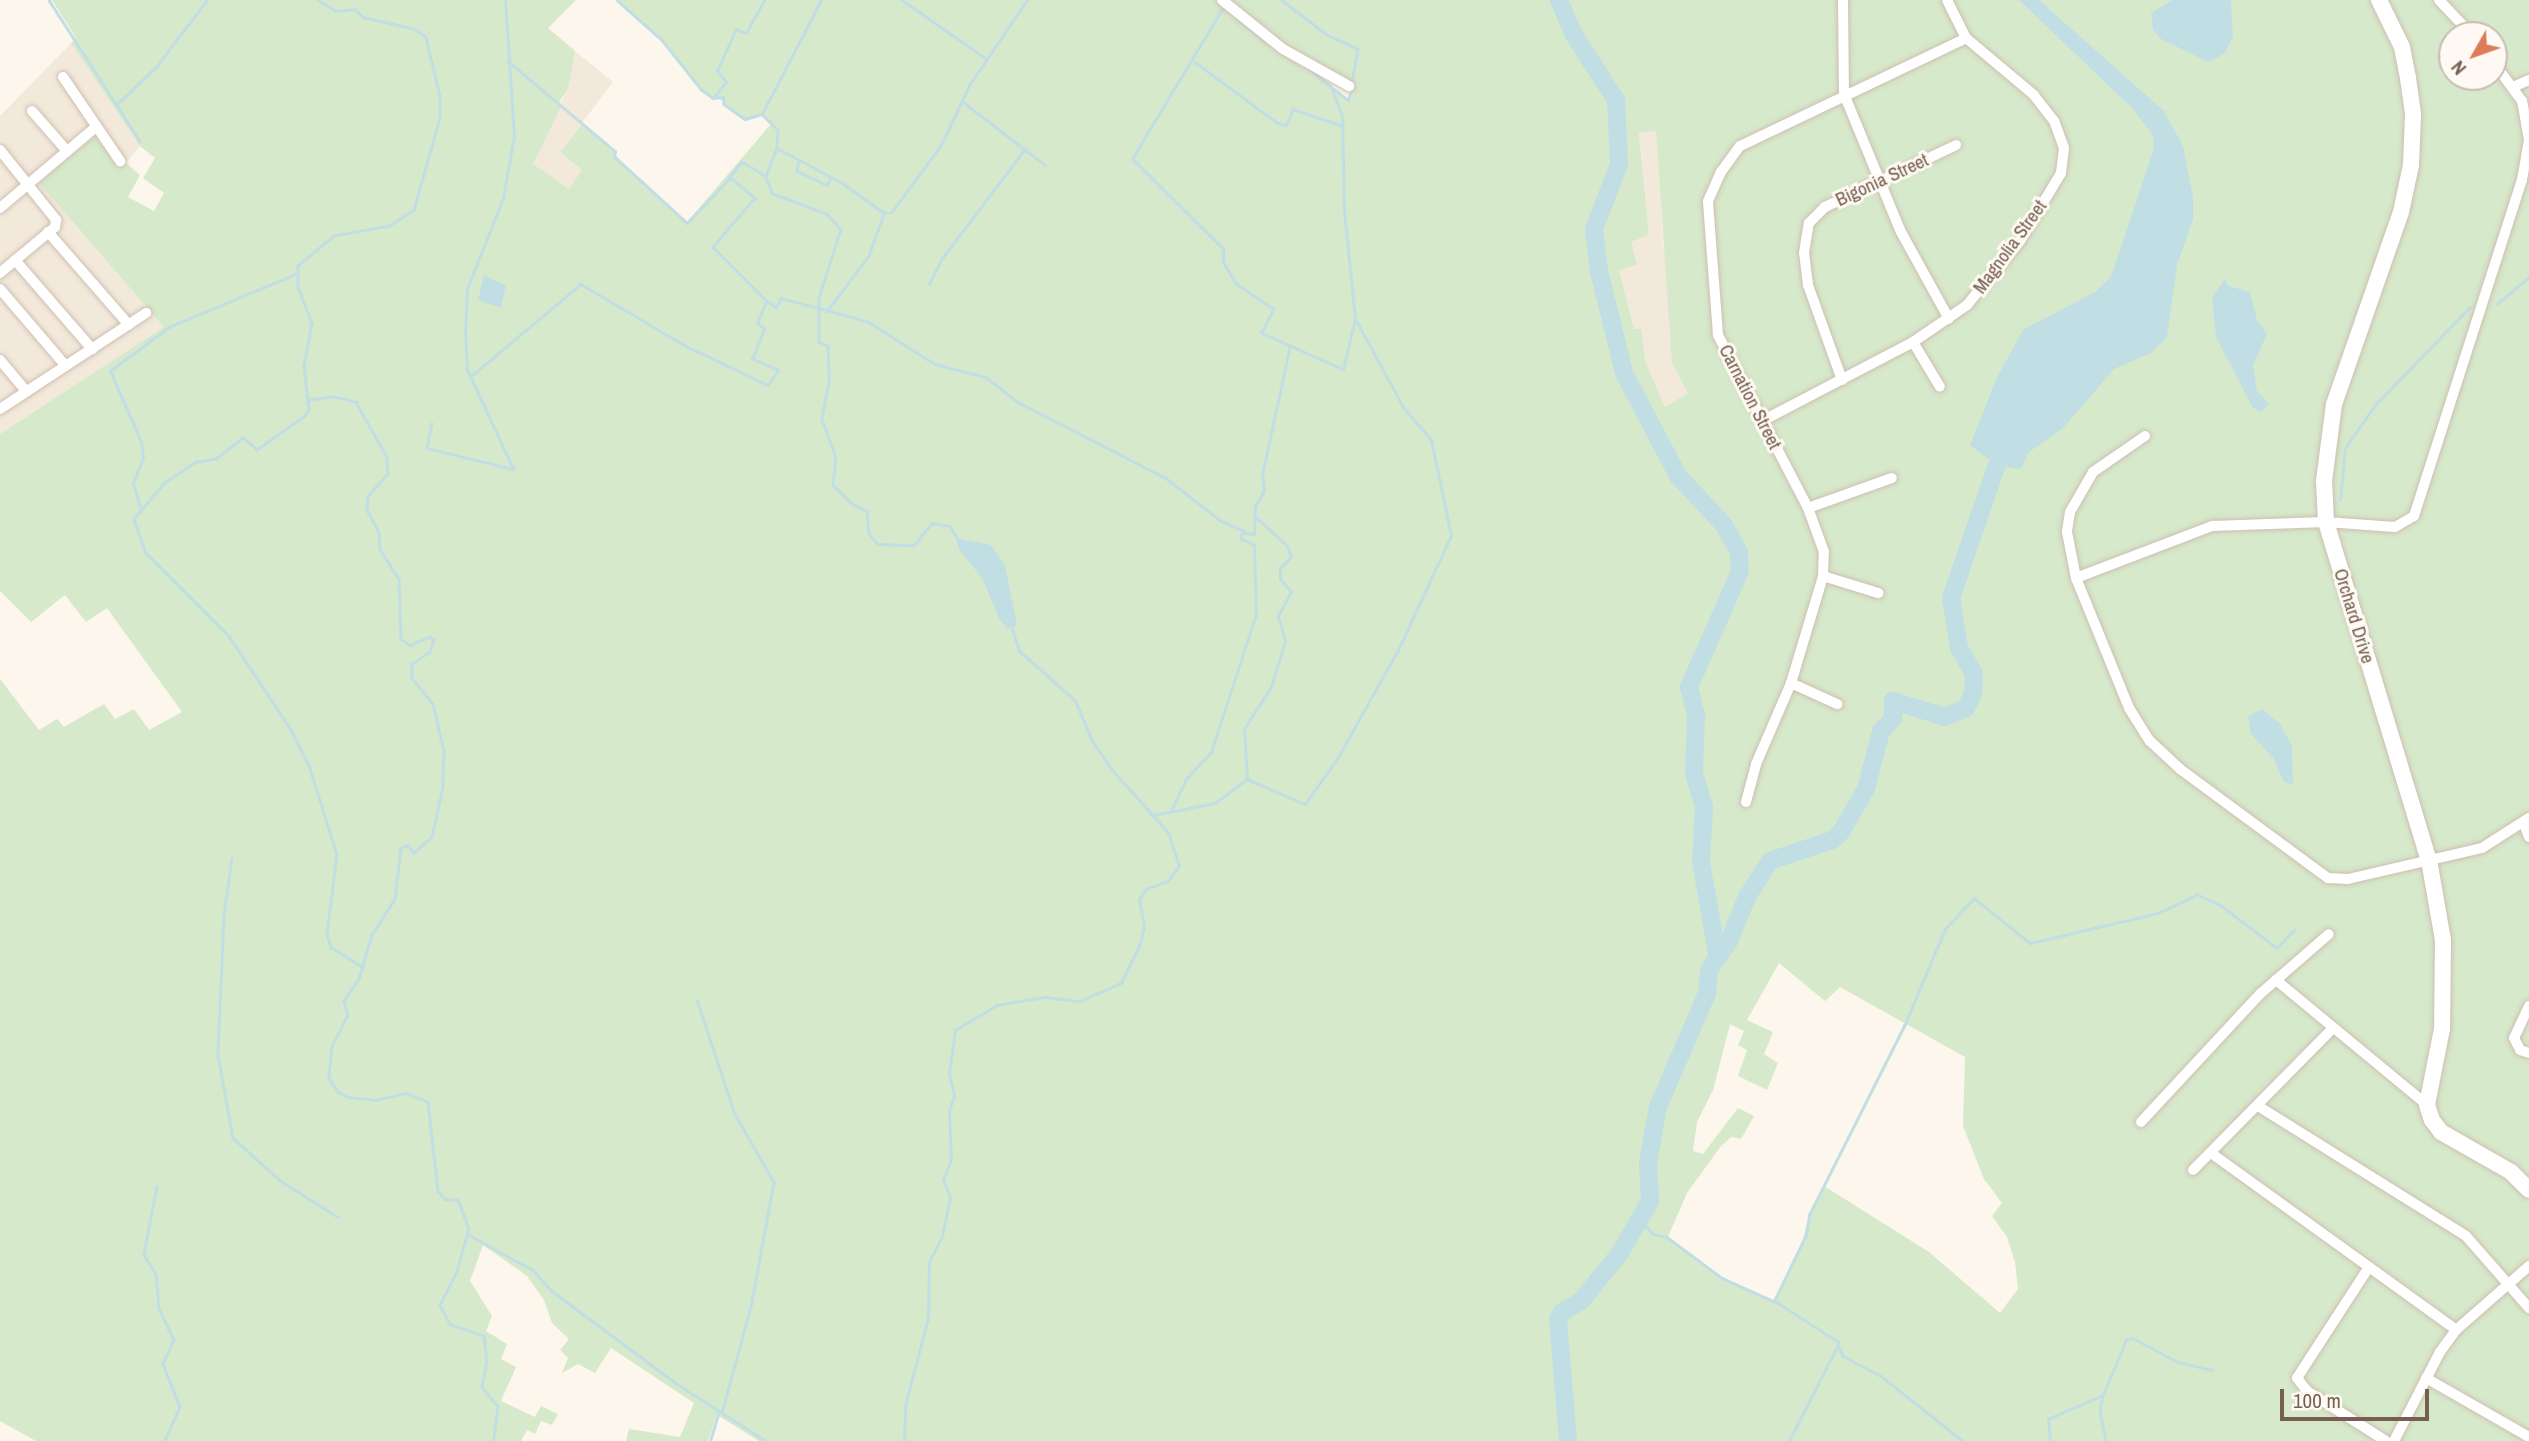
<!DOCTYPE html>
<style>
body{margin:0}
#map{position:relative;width:2529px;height:1441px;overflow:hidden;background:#fcf6ec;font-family:"Archivo Narrow",sans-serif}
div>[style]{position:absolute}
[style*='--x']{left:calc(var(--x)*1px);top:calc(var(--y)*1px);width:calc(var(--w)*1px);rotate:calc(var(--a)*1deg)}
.residential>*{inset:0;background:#f3e9db}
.green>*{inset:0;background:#d6e9ca}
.water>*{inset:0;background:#c1dee5}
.stream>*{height:2.5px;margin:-1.25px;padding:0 1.25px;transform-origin:1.25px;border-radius:1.25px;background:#c1dee5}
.river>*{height:18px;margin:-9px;padding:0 9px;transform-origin:9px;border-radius:9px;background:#c1dee5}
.roads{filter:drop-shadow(0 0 2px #cebfb2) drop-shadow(0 0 2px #cebfb2)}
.street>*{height:10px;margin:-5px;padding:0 5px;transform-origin:5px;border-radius:5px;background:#fff}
.secondary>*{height:16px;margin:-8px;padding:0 8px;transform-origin:8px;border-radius:8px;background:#fff}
span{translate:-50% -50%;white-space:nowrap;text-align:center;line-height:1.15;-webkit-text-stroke:6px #fefaf3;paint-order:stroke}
.street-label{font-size:19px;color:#765f50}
.north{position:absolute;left:2438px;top:21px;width:70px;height:70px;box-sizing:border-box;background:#fefaf3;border:2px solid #c8bcb2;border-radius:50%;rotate:230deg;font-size:19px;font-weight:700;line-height:28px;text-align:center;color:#765f50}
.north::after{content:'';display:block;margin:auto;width:24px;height:32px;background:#dd7c5a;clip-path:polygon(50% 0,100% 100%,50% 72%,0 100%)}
.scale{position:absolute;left:2280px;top:1389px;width:149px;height:32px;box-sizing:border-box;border:4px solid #765f50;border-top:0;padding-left:9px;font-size:21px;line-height:24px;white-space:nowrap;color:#765f50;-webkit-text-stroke:5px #fefaf3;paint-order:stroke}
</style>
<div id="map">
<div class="residential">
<i style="clip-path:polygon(71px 43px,140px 146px,74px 224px,165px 327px,0 434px,0 116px)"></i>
<i style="clip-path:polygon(575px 51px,613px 82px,560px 152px,583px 170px,569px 189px,532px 164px,568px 88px)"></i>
<i style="clip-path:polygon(1657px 131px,1663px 242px,1689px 393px,1665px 407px,1646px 363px,1641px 329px,1634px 329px,1619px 270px,1637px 265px,1630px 242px,1649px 235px,1639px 132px)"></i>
</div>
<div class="green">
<i style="clip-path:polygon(evenodd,52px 0,576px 0,548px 28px,575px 51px,568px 89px,558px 104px,561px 107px,533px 164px,569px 189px,582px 170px,560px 152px,581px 125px,615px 151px,615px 157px,687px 222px,771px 124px,762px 114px,745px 119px,724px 104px,722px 97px,713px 98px,701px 89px,662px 40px,617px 0,1218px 0,1253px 33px,1348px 99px,1352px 85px,1289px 49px,1226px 0,2529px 0,2529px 1441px,759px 1441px,717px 1415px,708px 1441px,626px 1441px,629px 1429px,680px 1437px,694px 1403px,611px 1348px,595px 1373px,578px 1364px,562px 1373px,568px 1358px,560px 1350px,569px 1339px,552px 1323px,544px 1300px,527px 1276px,483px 1245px,470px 1281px,492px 1316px,486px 1331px,507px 1344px,501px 1359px,516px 1367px,501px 1401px,535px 1417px,541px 1406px,558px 1414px,552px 1425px,541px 1421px,535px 1434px,527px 1430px,521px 1441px,36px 1441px,0 1421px,0 679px,39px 730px,57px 719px,64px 727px,104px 704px,115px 719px,134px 709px,149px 730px,182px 712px,107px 608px,86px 622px,65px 595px,31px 622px,0 591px,0 434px,164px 327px,39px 183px,95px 136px,119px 169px,126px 163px,140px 175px,128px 197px,154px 211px,164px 193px,143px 178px,155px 158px,140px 146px,71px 43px,76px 38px,52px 0,2452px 35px,2494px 35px,2494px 77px,2452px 77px,2452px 35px,52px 0,1656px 131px,1672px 363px,1688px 393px,1665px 407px,1646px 363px,1641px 329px,1634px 329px,1619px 270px,1637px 265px,1631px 242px,1649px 235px,1639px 133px,1656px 131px,52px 0,1779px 963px,1825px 1001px,1840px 987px,1965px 1057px,1963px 1126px,1984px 1179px,2002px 1203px,1992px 1216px,2007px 1237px,2015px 1262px,2018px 1289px,2000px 1313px,1929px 1252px,1824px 1186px,1809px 1215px,1800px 1251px,1774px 1301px,1723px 1278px,1668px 1237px,1687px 1193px,1721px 1146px,1731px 1137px,1741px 1139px,1754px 1116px,1738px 1108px,1703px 1154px,1693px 1151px,1697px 1122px,1713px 1090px,1730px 1024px,1744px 1031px,1738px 1045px,1747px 1050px,1738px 1076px,1767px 1090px,1778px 1063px,1764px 1054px,1773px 1032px,1747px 1020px,1779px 963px)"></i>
</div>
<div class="water">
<i style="clip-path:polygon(2019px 0,2039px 0,2164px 111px,2183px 146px,2193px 197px,2193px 219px,2177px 265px,2167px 337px,2151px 353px,2114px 369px,2063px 428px,2029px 452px,2021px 469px,1996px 465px,1970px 445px,1997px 377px,2023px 330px,2095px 292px,2111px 277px,2154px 148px,2153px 135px,2132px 108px)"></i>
<i style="clip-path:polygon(2172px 0,2231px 0,2233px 37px,2224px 54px,2208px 62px,2161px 39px,2153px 30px,2151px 13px)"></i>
<i style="clip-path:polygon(484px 275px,506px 286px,501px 308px,478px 300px)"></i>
<i style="clip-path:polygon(2225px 279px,2228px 286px,2250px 292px,2257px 320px,2267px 334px,2253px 365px,2257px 391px,2269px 403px,2262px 412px,2253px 408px,2216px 337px,2212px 297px)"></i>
<i style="clip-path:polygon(956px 538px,991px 545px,1005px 566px,1017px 625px,1007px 628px,1000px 620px,982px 578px,959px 549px)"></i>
<i style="clip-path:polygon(2262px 709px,2280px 724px,2292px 746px,2293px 784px,2284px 782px,2273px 758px,2251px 734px,2248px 716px)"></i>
</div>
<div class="stream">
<i style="--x:49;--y:0;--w:168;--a:57.2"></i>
<i style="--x:318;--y:0;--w:21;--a:31"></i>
<i style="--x:336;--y:11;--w:19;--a:-6"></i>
<i style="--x:355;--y:9;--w:11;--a:45"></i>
<i style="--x:363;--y:17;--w:53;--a:13"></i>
<i style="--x:415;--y:29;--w:14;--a:36"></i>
<i style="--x:426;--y:37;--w:61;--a:76.7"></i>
<i style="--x:440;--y:96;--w:22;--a:90"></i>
<i style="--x:440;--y:118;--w:96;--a:105.8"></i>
<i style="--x:414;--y:210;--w:30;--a:147"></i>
<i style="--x:389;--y:226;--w:56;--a:169.7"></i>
<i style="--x:334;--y:236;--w:47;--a:140.2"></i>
<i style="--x:298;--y:266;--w:21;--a:90"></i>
<i style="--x:298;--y:287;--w:39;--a:69"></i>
<i style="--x:312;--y:323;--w:44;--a:100.5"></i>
<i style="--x:304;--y:366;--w:44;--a:83.5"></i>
<i style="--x:309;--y:410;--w:7;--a:124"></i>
<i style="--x:305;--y:416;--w:59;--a:144.7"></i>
<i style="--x:257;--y:450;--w:18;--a:-139"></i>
<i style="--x:243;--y:438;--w:34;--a:142"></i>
<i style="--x:216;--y:459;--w:20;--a:171"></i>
<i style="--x:196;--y:462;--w:37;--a:146"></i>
<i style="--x:165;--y:483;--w:48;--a:130.7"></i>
<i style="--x:134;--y:519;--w:36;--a:71"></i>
<i style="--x:146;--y:553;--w:117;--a:45"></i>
<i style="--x:229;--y:636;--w:110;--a:56.5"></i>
<i style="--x:290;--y:728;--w:42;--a:62.8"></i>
<i style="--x:309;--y:765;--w:94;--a:72.7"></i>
<i style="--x:337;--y:855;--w:80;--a:97.2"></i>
<i style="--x:327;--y:934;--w:14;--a:73"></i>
<i style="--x:331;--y:947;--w:38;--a:32"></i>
<i style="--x:617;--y:0;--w:60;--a:41.6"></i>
<i style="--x:662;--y:40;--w:63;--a:51.5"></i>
<i style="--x:701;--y:89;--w:15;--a:37"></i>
<i style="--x:713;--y:98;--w:10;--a:-6"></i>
<i style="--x:723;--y:97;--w:7;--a:82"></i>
<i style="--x:724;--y:104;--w:26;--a:36"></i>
<i style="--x:745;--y:119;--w:18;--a:-16"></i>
<i style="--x:762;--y:114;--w:23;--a:45"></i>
<i style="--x:778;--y:130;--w:18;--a:93"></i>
<i style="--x:777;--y:148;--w:31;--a:111"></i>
<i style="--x:766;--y:177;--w:17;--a:69"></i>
<i style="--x:772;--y:193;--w:59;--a:20.9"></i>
<i style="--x:827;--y:214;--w:21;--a:47"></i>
<i style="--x:841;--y:229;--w:72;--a:107.7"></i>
<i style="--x:819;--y:298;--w:44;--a:90"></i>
<i style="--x:819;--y:342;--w:10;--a:24"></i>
<i style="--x:828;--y:346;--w:36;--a:88"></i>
<i style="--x:829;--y:382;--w:38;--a:101"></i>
<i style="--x:822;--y:419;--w:40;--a:69.8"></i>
<i style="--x:836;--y:457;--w:28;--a:96"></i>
<i style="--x:833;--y:485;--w:29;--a:44"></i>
<i style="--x:854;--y:505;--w:14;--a:25"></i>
<i style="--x:867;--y:511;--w:23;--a:85"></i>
<i style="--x:869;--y:534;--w:13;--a:48"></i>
<i style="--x:878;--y:544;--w:36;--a:2"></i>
<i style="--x:914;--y:545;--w:28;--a:-51"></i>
<i style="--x:932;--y:523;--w:18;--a:9"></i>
<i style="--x:950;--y:526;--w:15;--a:58"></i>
<i style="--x:902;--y:0;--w:103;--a:34.8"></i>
<i style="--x:1282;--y:0;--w:56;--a:37.7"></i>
<i style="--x:1326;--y:34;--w:35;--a:25"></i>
<i style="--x:1358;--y:49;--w:36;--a:100"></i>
<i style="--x:1237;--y:18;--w:35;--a:39"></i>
<i style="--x:508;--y:61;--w:140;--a:40.1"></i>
<i style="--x:615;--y:151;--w:6;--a:90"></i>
<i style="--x:615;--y:157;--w:98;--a:42.5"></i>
<i style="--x:687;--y:223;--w:61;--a:-46.3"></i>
<i style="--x:1195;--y:62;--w:101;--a:36.5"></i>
<i style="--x:1276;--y:122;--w:10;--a:17"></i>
<i style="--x:1286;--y:125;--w:17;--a:-66"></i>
<i style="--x:1293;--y:109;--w:53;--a:18.8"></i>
<i style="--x:1334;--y:89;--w:18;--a:38"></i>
<i style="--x:1348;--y:100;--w:10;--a:-73"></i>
<i style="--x:713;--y:98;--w:21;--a:-51"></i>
<i style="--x:726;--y:82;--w:14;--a:-129"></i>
<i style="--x:717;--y:71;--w:46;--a:-65.7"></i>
<i style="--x:736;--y:29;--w:11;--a:22"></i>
<i style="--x:746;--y:33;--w:38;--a:-61"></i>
<i style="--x:962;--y:101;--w:105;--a:37.6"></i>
<i style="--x:117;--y:104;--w:54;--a:-43.5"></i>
<i style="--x:156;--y:67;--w:84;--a:-52.7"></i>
<i style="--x:762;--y:114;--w:128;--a:-62.6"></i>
<i style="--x:777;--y:148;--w:72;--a:28"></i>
<i style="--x:841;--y:182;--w:53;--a:35.8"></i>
<i style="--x:799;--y:162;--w:9;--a:103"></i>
<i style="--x:797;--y:171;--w:33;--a:25"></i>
<i style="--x:827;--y:185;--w:7;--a:-63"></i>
<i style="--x:766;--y:177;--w:28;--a:-148"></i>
<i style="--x:742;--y:162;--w:19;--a:129"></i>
<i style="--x:730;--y:177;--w:33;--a:40"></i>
<i style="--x:755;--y:198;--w:65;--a:130.6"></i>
<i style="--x:713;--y:247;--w:76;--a:45"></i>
<i style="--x:767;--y:301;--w:11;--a:34"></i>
<i style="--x:776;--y:307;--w:10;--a:-61"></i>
<i style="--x:781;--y:298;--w:89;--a:15"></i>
<i style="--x:867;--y:321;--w:80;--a:32.3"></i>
<i style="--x:935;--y:364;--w:53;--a:14.3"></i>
<i style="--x:986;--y:377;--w:41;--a:38"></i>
<i style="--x:1018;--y:402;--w:166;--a:27.2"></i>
<i style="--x:1166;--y:478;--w:70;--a:38"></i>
<i style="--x:1221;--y:521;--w:25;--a:23"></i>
<i style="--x:929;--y:284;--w:30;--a:-63"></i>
<i style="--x:943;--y:257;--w:136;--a:-52.8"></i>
<i style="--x:2497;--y:304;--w:42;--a:-40.2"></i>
<i style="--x:826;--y:312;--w:69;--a:-52.6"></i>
<i style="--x:868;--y:257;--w:47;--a:-70"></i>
<i style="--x:884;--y:213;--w:7;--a:0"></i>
<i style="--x:891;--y:213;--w:84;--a:-53.7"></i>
<i style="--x:941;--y:145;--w:68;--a:-64.6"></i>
<i style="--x:970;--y:84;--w:102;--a:-55.8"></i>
<i style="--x:1291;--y:346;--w:57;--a:23.9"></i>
<i style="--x:1343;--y:369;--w:51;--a:-76.5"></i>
<i style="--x:470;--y:377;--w:145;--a:-40"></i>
<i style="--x:581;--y:284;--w:120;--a:30.6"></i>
<i style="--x:684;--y:345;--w:93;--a:25.5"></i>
<i style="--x:768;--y:385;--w:18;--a:-56"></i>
<i style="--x:778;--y:370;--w:28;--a:-157"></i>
<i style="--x:752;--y:359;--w:32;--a:-68"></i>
<i style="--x:764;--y:329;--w:9;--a:-139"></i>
<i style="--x:757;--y:323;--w:23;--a:-67"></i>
<i style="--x:308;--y:400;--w:24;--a:-9"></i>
<i style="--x:332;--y:396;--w:25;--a:14"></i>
<i style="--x:356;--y:402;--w:63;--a:60.6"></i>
<i style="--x:387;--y:457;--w:17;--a:87"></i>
<i style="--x:388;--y:474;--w:30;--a:132"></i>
<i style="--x:368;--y:496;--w:14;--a:94"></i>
<i style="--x:367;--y:510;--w:26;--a:62"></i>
<i style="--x:379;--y:533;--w:16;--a:86"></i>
<i style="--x:380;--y:549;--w:36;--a:58"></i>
<i style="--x:399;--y:579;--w:60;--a:88.1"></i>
<i style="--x:401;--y:639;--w:11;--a:34"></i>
<i style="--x:410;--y:645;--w:21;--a:-23"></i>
<i style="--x:429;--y:637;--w:5;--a:22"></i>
<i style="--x:434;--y:639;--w:14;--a:107"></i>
<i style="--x:430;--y:652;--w:22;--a:146"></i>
<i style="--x:412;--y:664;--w:14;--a:90"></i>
<i style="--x:412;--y:678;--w:33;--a:51"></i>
<i style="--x:433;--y:704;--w:48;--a:76.8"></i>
<i style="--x:444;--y:751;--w:36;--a:92"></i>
<i style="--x:443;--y:787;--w:51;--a:102.4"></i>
<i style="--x:432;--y:837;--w:24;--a:138"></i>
<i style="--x:414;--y:853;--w:9;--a:-131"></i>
<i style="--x:408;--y:846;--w:7;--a:164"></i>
<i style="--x:401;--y:848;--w:51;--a:96.7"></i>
<i style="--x:395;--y:899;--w:43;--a:122.6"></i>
<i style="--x:372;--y:935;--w:46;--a:106.5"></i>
<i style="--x:359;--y:979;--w:27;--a:124"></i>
<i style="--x:344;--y:1001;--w:15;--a:74"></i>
<i style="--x:348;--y:1015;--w:36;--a:117"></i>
<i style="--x:332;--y:1047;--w:30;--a:96"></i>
<i style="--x:329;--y:1077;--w:17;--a:59"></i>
<i style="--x:338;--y:1092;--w:11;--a:27"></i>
<i style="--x:348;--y:1097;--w:27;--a:6"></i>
<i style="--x:375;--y:1100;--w:32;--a:-13"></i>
<i style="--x:406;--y:1093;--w:24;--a:22"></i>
<i style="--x:428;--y:1102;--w:90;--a:83.6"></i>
<i style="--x:438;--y:1191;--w:11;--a:49"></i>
<i style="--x:445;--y:1199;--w:13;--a:4"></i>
<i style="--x:458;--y:1200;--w:30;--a:69"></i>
<i style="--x:469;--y:1228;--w:46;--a:105.3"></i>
<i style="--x:457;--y:1272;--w:37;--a:117"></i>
<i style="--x:440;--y:1305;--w:21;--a:62"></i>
<i style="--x:450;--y:1324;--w:36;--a:19"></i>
<i style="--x:484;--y:1336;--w:25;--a:83"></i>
<i style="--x:487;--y:1361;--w:26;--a:101"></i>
<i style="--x:482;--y:1387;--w:25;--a:50"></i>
<i style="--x:498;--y:1406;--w:35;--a:97"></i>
<i style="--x:432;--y:423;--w:25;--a:101"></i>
<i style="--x:427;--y:448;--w:89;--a:13.7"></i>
<i style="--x:513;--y:469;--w:109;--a:-114.9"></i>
<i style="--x:467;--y:370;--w:36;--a:-93"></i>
<i style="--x:465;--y:334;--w:45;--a:-87.5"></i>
<i style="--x:467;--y:289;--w:98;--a:-68.4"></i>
<i style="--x:503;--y:198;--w:63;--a:-79.9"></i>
<i style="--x:514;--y:136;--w:136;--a:-93.8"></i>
<i style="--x:2340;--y:500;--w:52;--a:-84.5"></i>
<i style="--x:2345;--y:448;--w:52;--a:-55.1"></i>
<i style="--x:2375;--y:405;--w:136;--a:-45.9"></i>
<i style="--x:141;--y:510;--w:28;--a:-107"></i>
<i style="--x:133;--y:483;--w:27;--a:-68"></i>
<i style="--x:143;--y:458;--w:16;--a:-97"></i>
<i style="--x:141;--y:442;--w:77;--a:-113.6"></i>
<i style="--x:110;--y:371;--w:74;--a:-36.7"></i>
<i style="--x:169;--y:327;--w:138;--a:-22.7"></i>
<i style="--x:1247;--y:779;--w:63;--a:23.3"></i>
<i style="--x:1305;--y:804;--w:55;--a:-54.6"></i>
<i style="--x:1337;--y:759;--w:125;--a:-60.8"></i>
<i style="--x:1398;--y:650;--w:126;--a:-65.1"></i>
<i style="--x:1451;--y:536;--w:98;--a:-101.8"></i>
<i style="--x:1431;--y:440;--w:41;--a:-131.1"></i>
<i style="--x:1404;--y:409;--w:102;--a:-118.6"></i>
<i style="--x:1355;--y:319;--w:109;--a:-95.8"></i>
<i style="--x:1344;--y:211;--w:95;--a:-91.2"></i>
<i style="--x:1342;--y:116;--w:31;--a:-111"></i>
<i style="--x:1331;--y:87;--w:33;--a:-142"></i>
<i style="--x:1172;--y:809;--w:33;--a:-65"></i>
<i style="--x:1186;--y:779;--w:37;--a:-47"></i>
<i style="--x:1211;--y:752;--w:145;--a:-71.9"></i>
<i style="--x:1256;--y:614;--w:69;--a:-91.7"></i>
<i style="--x:1254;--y:545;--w:14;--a:-155"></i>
<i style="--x:1241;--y:539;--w:6;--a:-81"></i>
<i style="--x:1242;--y:533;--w:12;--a:5"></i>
<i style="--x:1254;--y:534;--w:28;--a:-88"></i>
<i style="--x:1255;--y:506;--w:17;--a:-59"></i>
<i style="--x:1264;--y:491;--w:16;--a:-97"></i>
<i style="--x:1262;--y:475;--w:132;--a:-77.8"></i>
<i style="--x:1290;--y:346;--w:32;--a:-156"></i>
<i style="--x:1261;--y:333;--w:27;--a:-63"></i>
<i style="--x:1273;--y:309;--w:45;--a:-146"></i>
<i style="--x:1236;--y:284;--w:26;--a:-121"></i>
<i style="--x:1223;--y:262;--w:13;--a:-90"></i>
<i style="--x:1223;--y:249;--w:128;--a:-135.3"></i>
<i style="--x:1132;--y:159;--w:179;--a:-59"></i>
<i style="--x:1154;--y:815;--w:62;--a:-11.1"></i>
<i style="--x:1215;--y:803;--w:40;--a:-37"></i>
<i style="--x:1247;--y:779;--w:50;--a:-93.4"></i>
<i style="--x:1244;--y:729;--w:50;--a:-57.3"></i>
<i style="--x:1271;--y:687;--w:48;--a:-73.1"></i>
<i style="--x:1285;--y:641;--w:26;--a:-106"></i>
<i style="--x:1278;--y:616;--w:27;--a:-62"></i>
<i style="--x:1291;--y:592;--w:17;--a:-130"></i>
<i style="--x:1280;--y:579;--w:11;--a:-90"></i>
<i style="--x:1280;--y:568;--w:16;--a:-45"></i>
<i style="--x:1291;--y:557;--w:12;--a:-110"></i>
<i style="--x:1287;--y:546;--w:43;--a:-137.8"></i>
<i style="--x:232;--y:858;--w:58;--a:98"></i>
<i style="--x:224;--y:915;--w:140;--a:92.5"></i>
<i style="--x:218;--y:1055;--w:84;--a:79.8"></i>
<i style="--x:233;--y:1138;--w:64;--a:41.9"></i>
<i style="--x:281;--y:1181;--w:67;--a:32.3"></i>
<i style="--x:2196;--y:894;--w:29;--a:25"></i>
<i style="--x:2222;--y:906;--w:69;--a:37.4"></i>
<i style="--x:2277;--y:948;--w:25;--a:-47"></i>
<i style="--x:697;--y:1000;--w:120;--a:71.6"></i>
<i style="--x:735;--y:1114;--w:78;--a:60.2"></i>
<i style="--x:774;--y:1182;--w:127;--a:100.4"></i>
<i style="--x:751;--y:1307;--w:110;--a:105.3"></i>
<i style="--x:157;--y:1186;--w:70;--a:100.7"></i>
<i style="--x:144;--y:1255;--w:22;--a:58"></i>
<i style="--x:156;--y:1274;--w:34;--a:85"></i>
<i style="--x:159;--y:1308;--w:35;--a:65"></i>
<i style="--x:174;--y:1340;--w:26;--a:115"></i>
<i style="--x:163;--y:1364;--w:46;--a:68.4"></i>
<i style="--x:180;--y:1407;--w:37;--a:114"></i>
<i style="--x:1641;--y:1220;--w:18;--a:49"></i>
<i style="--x:1653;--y:1234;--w:14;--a:12"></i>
<i style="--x:1667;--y:1237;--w:69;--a:36.7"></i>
<i style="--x:1722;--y:1278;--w:56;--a:24.3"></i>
<i style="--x:469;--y:1235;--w:73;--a:28.7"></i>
<i style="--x:533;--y:1270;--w:28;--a:48"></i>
<i style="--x:552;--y:1291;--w:156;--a:36.6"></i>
<i style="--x:677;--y:1384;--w:106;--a:32.6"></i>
<i style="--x:1839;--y:1347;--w:10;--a:66"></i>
<i style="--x:1843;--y:1356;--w:43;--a:27.8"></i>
<i style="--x:1881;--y:1376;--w:105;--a:38.4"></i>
<i style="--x:2103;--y:1395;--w:17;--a:100"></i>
<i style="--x:2100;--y:1412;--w:30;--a:78"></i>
<i style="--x:710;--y:1441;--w:30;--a:-73"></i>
<i style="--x:904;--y:1441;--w:35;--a:-88"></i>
<i style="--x:905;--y:1406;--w:91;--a:-75.4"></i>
<i style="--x:928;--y:1318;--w:56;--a:-89"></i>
<i style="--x:929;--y:1262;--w:29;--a:-63"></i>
<i style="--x:942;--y:1236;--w:39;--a:-78"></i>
<i style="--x:950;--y:1198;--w:19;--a:-111"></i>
<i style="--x:943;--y:1180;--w:22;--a:-68"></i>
<i style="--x:951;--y:1160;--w:49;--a:-92.3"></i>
<i style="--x:949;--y:1111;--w:16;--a:-72"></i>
<i style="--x:954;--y:1096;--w:23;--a:-103"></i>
<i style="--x:949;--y:1074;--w:44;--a:-82.2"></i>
<i style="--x:955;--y:1030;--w:49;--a:-30.8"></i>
<i style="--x:997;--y:1005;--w:49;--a:-9.5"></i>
<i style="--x:1045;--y:997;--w:35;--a:7"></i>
<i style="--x:1080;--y:1001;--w:45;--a:-23.7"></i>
<i style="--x:1121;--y:983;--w:43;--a:-64"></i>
<i style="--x:1140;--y:944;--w:17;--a:-77"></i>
<i style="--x:1144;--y:927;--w:28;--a:-100"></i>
<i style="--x:1139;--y:899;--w:12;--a:-55"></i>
<i style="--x:1146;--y:889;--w:23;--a:-20"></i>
<i style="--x:1168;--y:881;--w:19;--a:-54"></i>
<i style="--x:1179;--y:866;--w:35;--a:-108"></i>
<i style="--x:1168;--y:833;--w:84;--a:-131.6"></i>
<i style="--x:1112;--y:770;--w:35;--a:-125"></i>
<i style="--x:1092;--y:741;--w:43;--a:-113"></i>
<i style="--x:1075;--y:701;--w:75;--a:-138.2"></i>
<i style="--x:1019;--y:651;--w:26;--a:-108"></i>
<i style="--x:1789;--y:1441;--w:110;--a:-63"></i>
<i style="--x:1839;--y:1343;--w:77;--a:-147.1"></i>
<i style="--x:1774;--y:1301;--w:73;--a:-64.1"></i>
<i style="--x:1806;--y:1235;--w:20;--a:-81"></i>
<i style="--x:1809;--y:1215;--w:212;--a:-63.3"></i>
<i style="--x:1904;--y:1026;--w:105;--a:-67.1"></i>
<i style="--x:1945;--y:929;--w:42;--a:-46.9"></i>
<i style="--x:1974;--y:898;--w:72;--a:38.8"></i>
<i style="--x:2030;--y:943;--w:131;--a:-13.2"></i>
<i style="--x:2158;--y:913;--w:40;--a:-25"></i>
<i style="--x:2050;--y:1441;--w:22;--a:-95"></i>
<i style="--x:2048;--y:1419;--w:60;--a:-23.6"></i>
<i style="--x:2103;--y:1395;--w:60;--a:-67.3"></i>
<i style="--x:2126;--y:1340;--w:7;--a:-16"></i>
<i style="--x:2133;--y:1338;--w:51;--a:28.1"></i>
<i style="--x:2178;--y:1362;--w:35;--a:13"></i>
</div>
<div class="river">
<i style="--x:1559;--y:0;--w:38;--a:67"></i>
<i style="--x:1574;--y:35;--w:77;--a:57.1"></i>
<i style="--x:1616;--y:100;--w:64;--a:87.3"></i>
<i style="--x:1619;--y:164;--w:70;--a:111"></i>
<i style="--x:1594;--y:229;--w:42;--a:83.2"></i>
<i style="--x:1599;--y:271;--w:105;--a:76.2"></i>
<i style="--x:1624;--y:373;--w:116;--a:62.3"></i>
<i style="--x:1678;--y:476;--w:67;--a:46.8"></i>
<i style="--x:1724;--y:525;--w:31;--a:61"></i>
<i style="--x:1739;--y:552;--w:19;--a:87"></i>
<i style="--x:1740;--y:571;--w:127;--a:113.7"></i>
<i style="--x:1689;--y:687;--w:30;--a:76"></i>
<i style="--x:1696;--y:716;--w:58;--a:92"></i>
<i style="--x:1694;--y:774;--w:34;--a:73"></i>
<i style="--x:1704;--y:807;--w:55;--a:93.1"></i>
<i style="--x:1701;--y:862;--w:93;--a:80.1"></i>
<i style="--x:1568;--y:1441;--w:121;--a:-94.7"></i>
<i style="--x:1558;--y:1320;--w:9;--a:-63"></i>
<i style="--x:1562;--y:1312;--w:22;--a:-30"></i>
<i style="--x:1581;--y:1301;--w:62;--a:-50.9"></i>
<i style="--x:1620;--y:1253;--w:60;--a:-60"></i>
<i style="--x:1650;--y:1201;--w:39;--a:-93"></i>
<i style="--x:1648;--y:1162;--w:56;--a:-79.7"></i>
<i style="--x:1658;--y:1107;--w:124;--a:-66.7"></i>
<i style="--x:1707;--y:993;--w:23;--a:-85"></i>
<i style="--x:1709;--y:970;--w:35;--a:-55"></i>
<i style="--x:1729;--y:941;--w:48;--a:-67.8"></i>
<i style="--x:1747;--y:897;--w:43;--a:-57.4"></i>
<i style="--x:1770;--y:861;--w:65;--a:-18.7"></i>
<i style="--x:1832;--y:840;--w:12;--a:-42"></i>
<i style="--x:1841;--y:832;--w:50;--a:-59.8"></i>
<i style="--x:1866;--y:789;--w:60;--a:-75.5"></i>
<i style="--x:1881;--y:731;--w:17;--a:-45"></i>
<i style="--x:1893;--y:719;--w:18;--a:-90"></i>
<i style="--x:1893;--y:701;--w:54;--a:17.1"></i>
<i style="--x:1945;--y:717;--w:23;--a:-23"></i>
<i style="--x:1966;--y:708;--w:17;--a:-65"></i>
<i style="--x:1973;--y:693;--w:19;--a:-87"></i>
<i style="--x:1974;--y:674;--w:30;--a:-120"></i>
<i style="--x:1959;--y:648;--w:51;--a:-99.1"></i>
<i style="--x:1951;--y:598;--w:163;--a:-71"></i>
</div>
<div class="roads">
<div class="street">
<i style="--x:1222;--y:0;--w:78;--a:38.8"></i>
<i style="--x:1283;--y:49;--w:76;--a:29.3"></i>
<i style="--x:1843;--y:0;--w:94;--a:89.4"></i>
<i style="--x:1844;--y:94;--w:149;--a:67.6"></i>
<i style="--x:1901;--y:232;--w:99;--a:61.1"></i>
<i style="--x:2439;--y:0;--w:48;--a:46.7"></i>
<i style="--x:63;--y:77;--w:102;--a:55.8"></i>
<i style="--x:2513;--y:87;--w:17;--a:-24"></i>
<i style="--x:32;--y:111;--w:53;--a:48.8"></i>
<i style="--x:0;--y:150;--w:90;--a:51.3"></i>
<i style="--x:56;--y:220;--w:7;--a:98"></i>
<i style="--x:55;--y:227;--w:72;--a:140.1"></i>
<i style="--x:0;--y:208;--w:126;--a:-40.2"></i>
<i style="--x:48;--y:232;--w:123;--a:48.9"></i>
<i style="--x:15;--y:260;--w:118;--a:49.1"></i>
<i style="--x:0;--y:289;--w:101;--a:49.4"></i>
<i style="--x:1913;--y:342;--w:52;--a:59"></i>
<i style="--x:0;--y:360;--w:40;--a:50"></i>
<i style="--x:1842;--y:380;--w:101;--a:-109.7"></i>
<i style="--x:1808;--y:285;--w:32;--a:-97"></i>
<i style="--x:1804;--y:253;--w:30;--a:-81"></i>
<i style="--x:1809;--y:223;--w:23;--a:-45"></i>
<i style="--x:1825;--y:207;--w:145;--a:-25.3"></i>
<i style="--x:0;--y:409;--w:175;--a:-33.3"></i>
<i style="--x:1762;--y:421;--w:170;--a:-27.6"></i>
<i style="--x:1913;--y:342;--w:65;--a:-34.4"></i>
<i style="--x:1967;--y:305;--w:83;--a:-50.4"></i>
<i style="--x:2020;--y:241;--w:79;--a:-58.9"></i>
<i style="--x:2061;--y:173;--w:25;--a:-83"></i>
<i style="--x:2064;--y:148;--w:29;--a:-110"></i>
<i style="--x:2054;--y:121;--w:33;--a:-128"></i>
<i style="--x:2034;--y:95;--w:89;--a:-140"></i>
<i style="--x:1966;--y:38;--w:42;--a:-116.6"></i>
<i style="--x:2145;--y:436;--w:63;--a:145.3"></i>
<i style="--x:2093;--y:472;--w:46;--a:119.9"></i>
<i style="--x:2070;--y:512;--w:20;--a:99"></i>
<i style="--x:2067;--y:532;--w:47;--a:78.9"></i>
<i style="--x:2076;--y:578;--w:140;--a:67.8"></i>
<i style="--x:2129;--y:708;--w:39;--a:58"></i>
<i style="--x:2150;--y:741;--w:41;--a:43"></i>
<i style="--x:2180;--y:769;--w:184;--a:36.4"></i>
<i style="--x:2328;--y:878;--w:20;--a:3"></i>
<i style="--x:2348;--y:879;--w:138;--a:-13"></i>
<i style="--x:2482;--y:848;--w:56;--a:-32.6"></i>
<i style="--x:1808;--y:508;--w:89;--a:-19.7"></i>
<i style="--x:1823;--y:576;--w:58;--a:17.2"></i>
<i style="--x:2076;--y:578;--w:146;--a:-20.9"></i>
<i style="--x:2212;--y:526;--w:114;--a:-2"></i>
<i style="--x:2326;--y:522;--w:69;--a:4.1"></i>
<i style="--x:2395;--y:527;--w:22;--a:-30"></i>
<i style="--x:2414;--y:516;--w:353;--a:-72.2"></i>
<i style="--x:2522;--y:180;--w:41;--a:-80.1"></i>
<i style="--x:2529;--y:140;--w:40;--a:-100"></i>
<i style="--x:2522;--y:101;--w:47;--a:-126.4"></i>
<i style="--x:1791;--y:683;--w:51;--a:24.5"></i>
<i style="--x:1746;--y:802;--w:39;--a:-75"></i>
<i style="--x:1756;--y:764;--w:88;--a:-66.6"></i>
<i style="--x:1791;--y:683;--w:112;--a:-73.3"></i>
<i style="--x:1823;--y:576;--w:24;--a:-88"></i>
<i style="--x:1824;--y:552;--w:47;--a:-110"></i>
<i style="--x:1808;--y:508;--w:195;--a:-117.5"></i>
<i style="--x:1718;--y:335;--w:134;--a:-94.3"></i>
<i style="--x:1708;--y:201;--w:32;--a:-66"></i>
<i style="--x:1721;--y:172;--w:32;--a:-54"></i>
<i style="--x:1740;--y:146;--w:250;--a:-25.5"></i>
<i style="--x:2524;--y:824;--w:14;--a:69"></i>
<i style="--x:2276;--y:980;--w:196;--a:39.6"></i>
<i style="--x:2529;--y:1006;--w:35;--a:115"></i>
<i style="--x:2514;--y:1038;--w:13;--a:63"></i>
<i style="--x:2520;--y:1050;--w:9;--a:18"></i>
<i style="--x:2258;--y:1106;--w:245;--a:32"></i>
<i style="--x:2466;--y:1236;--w:96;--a:48.8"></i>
<i style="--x:2141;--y:1122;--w:175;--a:-47.1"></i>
<i style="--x:2260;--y:994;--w:91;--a:-41"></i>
<i style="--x:2211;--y:1153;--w:302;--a:35.8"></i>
<i style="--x:2193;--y:1170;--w:197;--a:-45.4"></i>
<i style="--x:2369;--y:1267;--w:132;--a:123"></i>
<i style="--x:2297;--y:1378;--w:16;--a:52"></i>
<i style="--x:2307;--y:1391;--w:93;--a:32.3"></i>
<i style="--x:2426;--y:1378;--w:119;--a:29.8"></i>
<i style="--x:2394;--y:1441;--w:100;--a:-62.7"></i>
<i style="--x:2440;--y:1352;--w:27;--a:-54"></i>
<i style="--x:2456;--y:1330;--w:97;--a:-41.2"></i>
</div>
<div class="secondary">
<i style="--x:2379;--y:0;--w:52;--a:63.9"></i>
<i style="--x:2402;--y:47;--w:32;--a:79"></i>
<i style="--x:2408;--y:78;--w:36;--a:82"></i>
<i style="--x:2413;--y:114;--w:51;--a:92.2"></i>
<i style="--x:2411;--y:165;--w:48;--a:102"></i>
<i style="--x:2401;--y:212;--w:203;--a:109.2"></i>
<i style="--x:2334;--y:404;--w:78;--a:97.4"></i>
<i style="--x:2324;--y:481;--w:41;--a:87.2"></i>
<i style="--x:2326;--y:522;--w:353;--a:73.1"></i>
<i style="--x:2429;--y:860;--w:81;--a:80.1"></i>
<i style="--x:2443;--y:940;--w:89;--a:90.6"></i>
<i style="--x:2442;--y:1029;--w:77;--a:101.2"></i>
<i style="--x:2427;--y:1105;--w:16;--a:72"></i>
<i style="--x:2432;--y:1120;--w:15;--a:53"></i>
<i style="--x:2441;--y:1132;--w:81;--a:29.7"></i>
<i style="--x:2511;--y:1172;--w:25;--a:45"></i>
</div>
</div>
<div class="street-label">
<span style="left:1882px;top:180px;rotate:-25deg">Bigonia Street</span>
<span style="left:2010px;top:247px;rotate:-54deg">Magnolia Street</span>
<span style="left:1750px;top:397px;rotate:63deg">Carnation Street</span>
<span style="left:2354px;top:616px;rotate:73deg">Orchard Drive</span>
</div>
<div class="north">N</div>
<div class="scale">100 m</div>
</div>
